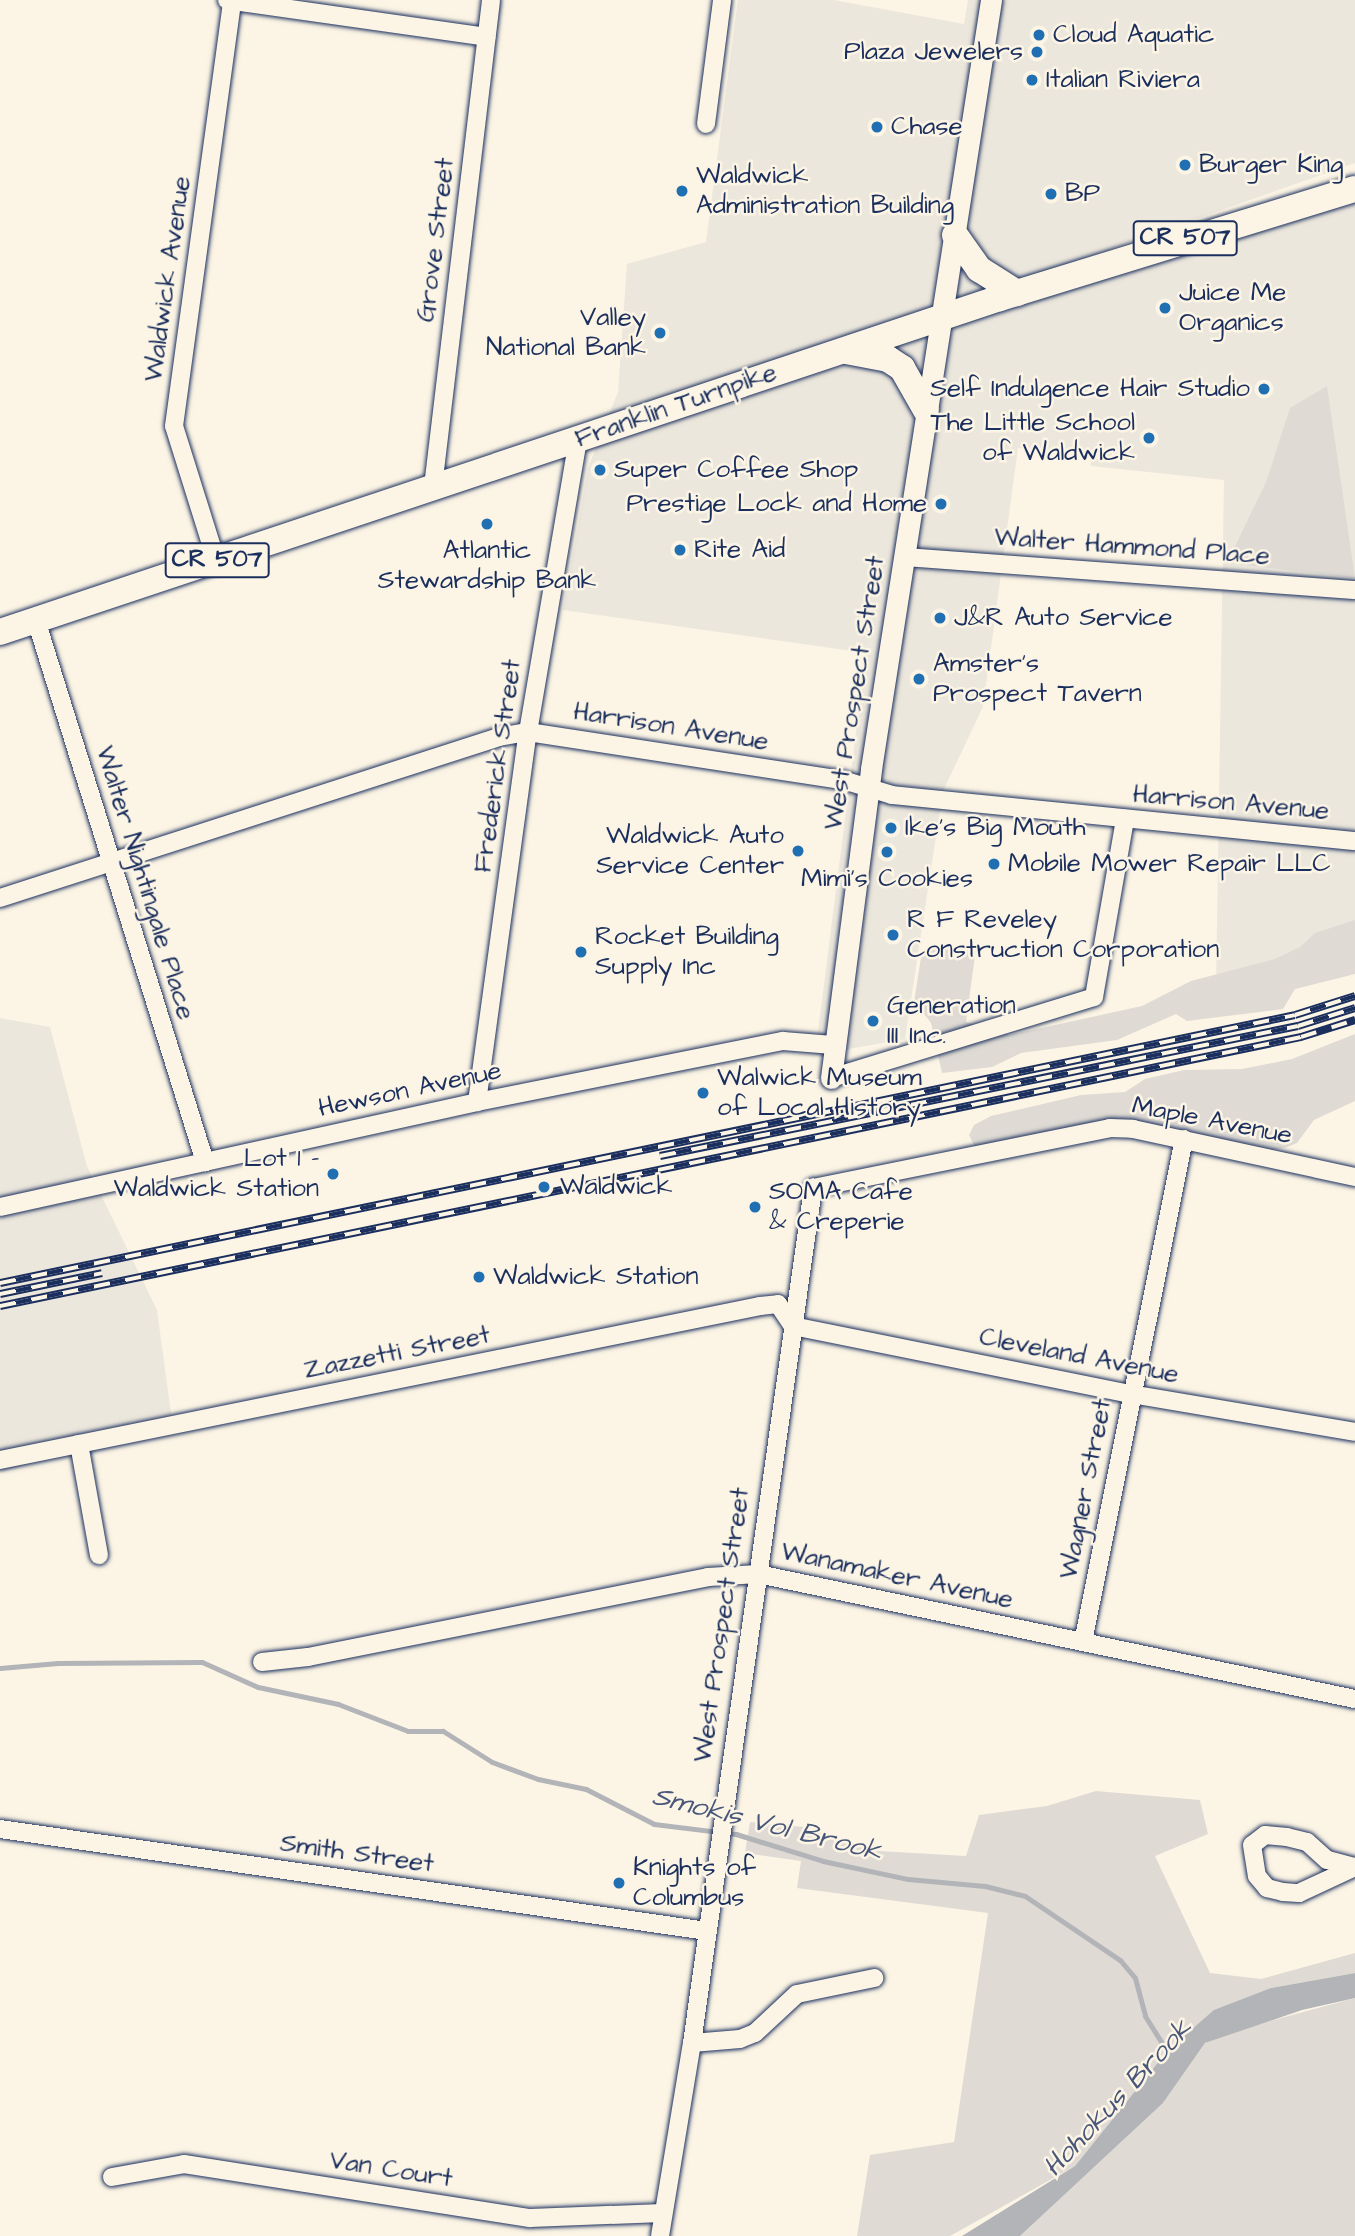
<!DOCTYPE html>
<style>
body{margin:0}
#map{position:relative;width:1355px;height:2236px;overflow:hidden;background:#fcf5e5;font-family:"Architects Daughter",sans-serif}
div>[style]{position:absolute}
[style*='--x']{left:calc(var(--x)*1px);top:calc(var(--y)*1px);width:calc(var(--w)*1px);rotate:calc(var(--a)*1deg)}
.built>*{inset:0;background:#ece7dc}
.green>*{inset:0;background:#dfdbd4}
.water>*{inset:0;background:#b2b4b8}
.stream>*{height:5px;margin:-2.5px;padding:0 2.5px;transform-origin:2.5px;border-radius:2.5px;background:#b2b4b8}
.roads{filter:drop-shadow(0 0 2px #1b2f5e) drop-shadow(0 0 2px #1b2f5e)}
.minor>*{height:18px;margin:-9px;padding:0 9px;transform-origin:9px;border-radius:9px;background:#fcf5e5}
.tertiary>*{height:21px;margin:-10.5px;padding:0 10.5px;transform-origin:10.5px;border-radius:10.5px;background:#fcf5e5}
.primary>*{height:26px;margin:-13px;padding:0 13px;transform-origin:13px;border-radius:13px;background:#fcf5e5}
.rail>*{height:8px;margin-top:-4px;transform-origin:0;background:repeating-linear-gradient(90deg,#fcf5e5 0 16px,#1b2f5e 0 32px);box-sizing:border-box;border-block:2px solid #1b2f5e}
.dots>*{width:19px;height:19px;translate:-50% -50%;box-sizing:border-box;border:4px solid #fcf5e5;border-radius:50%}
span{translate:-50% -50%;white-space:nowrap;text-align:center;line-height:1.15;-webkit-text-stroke:5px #fcf5e5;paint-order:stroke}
.shield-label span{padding:2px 5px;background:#fcf5e5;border:2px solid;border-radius:5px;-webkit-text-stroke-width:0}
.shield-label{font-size:24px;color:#1b2f5e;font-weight:700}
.poi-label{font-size:26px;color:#1b2f5e}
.left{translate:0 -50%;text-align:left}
.right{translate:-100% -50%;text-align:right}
.street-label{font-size:26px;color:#1b2f5e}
.water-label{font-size:28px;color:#485779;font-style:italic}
</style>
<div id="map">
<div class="built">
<i style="clip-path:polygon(738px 0,834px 0,964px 24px,968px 0,1355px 0,1355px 163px,1020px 281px,1355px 197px,1355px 934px,1216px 986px,1224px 480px,1091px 466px,1090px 453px,1018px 448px,983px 707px,943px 791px,905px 1039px,815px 1055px,866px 653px,563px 610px,588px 468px,618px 392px,627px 264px,706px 242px)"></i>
<i style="clip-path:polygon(0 1018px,50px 1027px,87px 1166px,157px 1310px,172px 1420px,0 1473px)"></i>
</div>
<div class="green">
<i style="clip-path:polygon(1327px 386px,1355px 578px,1227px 563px,1266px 482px,1290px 408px)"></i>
<i style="clip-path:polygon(1355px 920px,1355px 974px,1295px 989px,1283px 1009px,1187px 1021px,1176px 1014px,1117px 1040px,1021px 1053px,992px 1067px,942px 1073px,931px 1023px,925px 1015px,912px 1015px,922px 951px,933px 948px,976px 948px,966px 1022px,1009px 1035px,1142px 1006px,1191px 981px,1275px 959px,1300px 947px,1315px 933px)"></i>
<i style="clip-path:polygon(1355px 1034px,1355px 1101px,1314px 1120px,1297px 1143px,1285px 1148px,1266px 1151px,1162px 1129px,975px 1147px,969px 1135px,974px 1125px,991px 1116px,1081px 1095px,1125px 1092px,1145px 1079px,1184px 1070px,1242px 1069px,1292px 1059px)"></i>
<i style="clip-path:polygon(1096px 1791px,1200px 1800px,1208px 1834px,1155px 1856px,1210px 1973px,1261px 1979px,1355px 1953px,1355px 1973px,1271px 1988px,1168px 2050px,1075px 2166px,950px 2236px,857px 2236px,870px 2155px,954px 2142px,988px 1913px,797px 1888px,801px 1861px,745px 1853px,750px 1822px,804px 1827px,879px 1851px,966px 1856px,979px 1815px,1047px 1806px)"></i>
<i style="clip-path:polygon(1355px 1998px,1355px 2236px,1020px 2236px,1163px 2103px,1205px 2043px,1248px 2027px)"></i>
</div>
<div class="water">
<i style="clip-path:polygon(1355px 1973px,1355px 1998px,1302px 2010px,1205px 2043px,1163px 2103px,1020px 2236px,962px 2236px,1075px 2166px,1168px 2050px,1214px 2010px,1271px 1988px)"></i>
</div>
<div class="stream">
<i style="--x:0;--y:1668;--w:58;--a:-4.9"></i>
<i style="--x:58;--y:1663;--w:144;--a:-0.4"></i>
<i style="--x:202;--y:1662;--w:61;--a:24.1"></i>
<i style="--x:258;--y:1687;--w:82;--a:12"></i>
<i style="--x:338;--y:1704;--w:75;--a:21.1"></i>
<i style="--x:408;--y:1731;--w:35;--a:0"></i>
<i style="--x:443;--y:1731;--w:58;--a:32.3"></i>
<i style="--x:492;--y:1762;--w:49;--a:20.3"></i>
<i style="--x:538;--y:1779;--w:49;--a:11.8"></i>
<i style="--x:586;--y:1789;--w:76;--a:27.2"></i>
<i style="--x:654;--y:1824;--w:83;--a:7"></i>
<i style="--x:736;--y:1834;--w:91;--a:17.2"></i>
<i style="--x:823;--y:1861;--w:87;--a:12"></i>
<i style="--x:908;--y:1879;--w:77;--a:5.2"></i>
<i style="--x:985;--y:1886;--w:41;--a:14"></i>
<i style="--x:1025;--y:1896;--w:115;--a:34"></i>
<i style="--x:1120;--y:1960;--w:23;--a:50"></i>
<i style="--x:1135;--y:1978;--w:39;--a:75"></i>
<i style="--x:1145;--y:2016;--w:47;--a:58"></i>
</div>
<div class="roads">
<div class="minor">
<i style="--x:227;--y:0;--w:262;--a:8.1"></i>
<i style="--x:706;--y:124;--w:125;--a:-82.6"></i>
<i style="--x:433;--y:487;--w:490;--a:-83.2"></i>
<i style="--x:904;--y:557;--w:452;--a:4.2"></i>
<i style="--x:216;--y:560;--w:140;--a:-107.4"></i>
<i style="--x:174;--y:426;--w:430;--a:-82.2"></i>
<i style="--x:36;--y:620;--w:568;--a:72.68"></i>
<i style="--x:0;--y:898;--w:524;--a:-17.88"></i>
<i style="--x:499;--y:737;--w:29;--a:-10"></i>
<i style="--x:528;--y:732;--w:319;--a:8.7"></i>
<i style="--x:843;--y:780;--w:51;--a:17"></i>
<i style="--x:892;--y:795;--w:465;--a:5.7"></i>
<i style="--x:831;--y:1078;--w:275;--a:-17.1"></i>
<i style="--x:1094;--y:997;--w:181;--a:-80.1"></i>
<i style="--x:477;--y:1102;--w:373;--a:-82.2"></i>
<i style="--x:528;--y:732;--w:297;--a:-80.3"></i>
<i style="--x:0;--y:1207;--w:488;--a:-12.4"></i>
<i style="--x:477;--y:1102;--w:312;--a:-11.3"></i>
<i style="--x:783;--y:1041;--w:50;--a:4.6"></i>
<i style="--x:793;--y:1326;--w:345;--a:11.4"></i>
<i style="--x:1131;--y:1394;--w:227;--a:9.6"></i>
<i style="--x:79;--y:1444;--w:113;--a:79.8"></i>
<i style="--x:0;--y:1460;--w:775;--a:-11.45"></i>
<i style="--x:760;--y:1306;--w:18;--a:-6"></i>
<i style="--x:778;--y:1304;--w:27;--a:56"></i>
<i style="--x:1083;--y:1642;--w:513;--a:-78.65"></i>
<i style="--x:262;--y:1662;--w:46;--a:-6.2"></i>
<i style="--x:308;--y:1657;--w:408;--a:-11.3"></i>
<i style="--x:708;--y:1577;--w:50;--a:-3.4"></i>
<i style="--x:758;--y:1574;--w:610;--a:11.83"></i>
<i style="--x:0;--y:1829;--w:714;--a:8.21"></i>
<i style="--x:1354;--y:1867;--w:28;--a:-165"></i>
<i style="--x:1327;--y:1860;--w:27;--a:-138"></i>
<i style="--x:1307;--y:1842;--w:21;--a:-166"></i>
<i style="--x:1287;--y:1837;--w:22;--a:-175"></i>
<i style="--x:1265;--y:1835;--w:16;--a:142"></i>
<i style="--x:1252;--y:1845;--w:31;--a:81"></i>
<i style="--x:1257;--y:1876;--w:16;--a:50"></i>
<i style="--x:1267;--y:1888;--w:16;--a:14"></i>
<i style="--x:1283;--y:1892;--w:16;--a:4"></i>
<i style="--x:1299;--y:1893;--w:62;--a:-24.9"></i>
<i style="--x:692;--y:2043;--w:48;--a:-4.8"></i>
<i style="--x:740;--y:2039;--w:16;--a:-22"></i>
<i style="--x:755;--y:2033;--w:57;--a:-42.9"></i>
<i style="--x:797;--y:1994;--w:79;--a:-11.7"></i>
<i style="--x:112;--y:2177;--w:73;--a:-10.2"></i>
<i style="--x:184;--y:2164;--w:350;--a:8.9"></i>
<i style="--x:530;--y:2218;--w:133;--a:-2.2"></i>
<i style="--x:660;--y:2236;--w:196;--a:-80.6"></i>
<i style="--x:692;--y:2043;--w:864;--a:-81.94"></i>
<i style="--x:813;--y:1188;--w:303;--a:-11.4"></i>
<i style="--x:1110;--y:1128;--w:23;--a:2"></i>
<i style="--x:1133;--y:1129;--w:227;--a:12.2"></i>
</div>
<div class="tertiary">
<i style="--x:831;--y:1078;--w:312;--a:-82.6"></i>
<i style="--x:871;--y:769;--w:778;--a:-81.13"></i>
</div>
<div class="primary">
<i style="--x:955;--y:235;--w:42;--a:54.8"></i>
<i style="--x:979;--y:269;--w:45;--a:32.3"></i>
<i style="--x:846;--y:351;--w:43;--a:10.8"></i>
<i style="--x:888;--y:359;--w:17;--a:33"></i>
<i style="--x:902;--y:368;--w:48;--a:60.3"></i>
<i style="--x:0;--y:632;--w:1054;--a:-18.47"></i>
<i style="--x:1000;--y:298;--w:371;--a:-17.1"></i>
</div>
</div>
<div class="rail">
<i style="--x:660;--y:1156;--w:651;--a:-11.52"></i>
<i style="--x:1298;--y:1026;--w:60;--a:-17.5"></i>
<i style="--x:0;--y:1283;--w:1322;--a:-11.69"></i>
<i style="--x:1295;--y:1015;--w:63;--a:-17.6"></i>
<i style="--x:0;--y:1294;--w:104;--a:-11.6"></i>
<i style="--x:0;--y:1306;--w:1329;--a:-11.68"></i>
<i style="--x:1301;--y:1037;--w:57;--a:-17.5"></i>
</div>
<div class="dots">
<i style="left:1039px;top:35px;background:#1f6fb2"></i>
<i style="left:1037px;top:52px;background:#1f6fb2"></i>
<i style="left:1032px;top:80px;background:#1f6fb2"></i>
<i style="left:877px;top:127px;background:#1f6fb2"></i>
<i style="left:1185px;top:165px;background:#1f6fb2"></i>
<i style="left:682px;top:191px;background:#1f6fb2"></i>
<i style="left:1051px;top:194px;background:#1f6fb2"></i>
<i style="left:1165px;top:308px;background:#1f6fb2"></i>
<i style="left:660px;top:333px;background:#1f6fb2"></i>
<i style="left:1264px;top:389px;background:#1f6fb2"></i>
<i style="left:1149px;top:438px;background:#1f6fb2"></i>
<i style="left:600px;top:470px;background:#1f6fb2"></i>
<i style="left:941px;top:504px;background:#1f6fb2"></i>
<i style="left:487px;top:524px;background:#1f6fb2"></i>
<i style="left:680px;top:550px;background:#1f6fb2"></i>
<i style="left:940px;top:618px;background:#1f6fb2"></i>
<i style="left:919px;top:679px;background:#1f6fb2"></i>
<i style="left:891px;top:828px;background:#1f6fb2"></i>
<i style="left:798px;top:851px;background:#1f6fb2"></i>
<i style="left:887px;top:852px;background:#1f6fb2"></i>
<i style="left:994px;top:864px;background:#1f6fb2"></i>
<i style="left:893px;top:935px;background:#1f6fb2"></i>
<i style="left:581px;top:952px;background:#1f6fb2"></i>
<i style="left:873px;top:1021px;background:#1f6fb2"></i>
<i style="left:703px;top:1093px;background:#1f6fb2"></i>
<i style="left:333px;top:1174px;background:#1f6fb2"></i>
<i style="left:544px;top:1187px;background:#1f6fb2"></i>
<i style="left:755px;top:1207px;background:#1f6fb2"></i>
<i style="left:479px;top:1277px;background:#1f6fb2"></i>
<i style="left:619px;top:1883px;background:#1f6fb2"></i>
</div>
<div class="shield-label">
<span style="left:1185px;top:238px">CR 507</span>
<span style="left:217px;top:560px">CR 507</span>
</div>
<div class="poi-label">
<span class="left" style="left:1053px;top:35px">Cloud Aquatic</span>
<span class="right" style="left:1023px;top:52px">Plaza Jewelers</span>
<span class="left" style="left:1046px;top:80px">Italian Riviera</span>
<span class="left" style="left:891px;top:127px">Chase</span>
<span class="left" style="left:1199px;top:165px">Burger King</span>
<span class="left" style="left:696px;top:191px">Waldwick<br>Administration Building</span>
<span class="left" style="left:1065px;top:194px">BP</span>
<span class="left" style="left:1179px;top:308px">Juice Me<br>Organics</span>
<span class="right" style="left:646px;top:333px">Valley<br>National Bank</span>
<span class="right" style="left:1250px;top:389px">Self Indulgence Hair Studio</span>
<span class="right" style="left:1135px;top:438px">The Little School<br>of Waldwick</span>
<span class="left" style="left:614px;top:470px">Super Coffee Shop</span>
<span class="right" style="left:927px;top:504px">Prestige Lock and Home</span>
<span class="left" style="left:694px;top:550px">Rite Aid</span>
<span style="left:487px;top:566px">Atlantic<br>Stewardship Bank</span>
<span class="left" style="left:954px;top:618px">J&amp;R Auto Service</span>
<span class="left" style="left:933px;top:679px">Amster's<br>Prospect Tavern</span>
<span class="left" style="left:905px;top:828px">Ike's Big Mouth</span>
<span class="right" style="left:784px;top:851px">Waldwick Auto<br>Service Center</span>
<span class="left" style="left:1008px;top:864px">Mobile Mower Repair LLC</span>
<span style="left:887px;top:879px">Mimi's Cookies</span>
<span class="left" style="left:907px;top:935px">R F Reveley<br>Construction Corporation</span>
<span class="left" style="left:595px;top:952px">Rocket Building<br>Supply Inc</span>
<span class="left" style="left:887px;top:1021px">Generation<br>III Inc.</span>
<span class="left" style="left:717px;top:1093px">Walwick Museum<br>of Local History</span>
<span class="right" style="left:319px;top:1174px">Lot 1 -<br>Waldwick Station</span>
<span class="left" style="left:560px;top:1187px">Waldwick</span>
<span class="left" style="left:769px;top:1207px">SOMA Cafe<br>&amp; Creperie</span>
<span class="left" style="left:493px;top:1277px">Waldwick Station</span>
<span class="left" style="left:633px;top:1883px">Knights of<br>Columbus</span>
</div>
<div class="street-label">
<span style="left:436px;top:240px;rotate:-83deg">Grove Street</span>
<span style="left:168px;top:279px;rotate:-82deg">Waldwick Avenue</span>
<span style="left:676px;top:406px;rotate:-19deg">Franklin Turnpike</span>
<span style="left:1132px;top:547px;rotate:4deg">Walter Hammond Place</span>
<span style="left:855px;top:693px;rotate:-81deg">West Prospect Street</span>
<span style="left:671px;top:727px;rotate:9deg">Harrison Avenue</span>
<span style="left:498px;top:766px;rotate:-82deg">Frederick Street</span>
<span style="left:1231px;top:803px;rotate:5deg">Harrison Avenue</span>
<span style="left:145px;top:883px;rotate:73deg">Walter Nightingale Place</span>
<span style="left:410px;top:1090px;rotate:-12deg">Hewson Avenue</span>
<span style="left:1212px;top:1121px;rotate:11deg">Maple Avenue</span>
<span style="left:397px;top:1353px;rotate:-11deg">Zazzetti Street</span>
<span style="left:1079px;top:1356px;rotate:11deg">Cleveland Avenue</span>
<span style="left:1086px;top:1489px;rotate:-79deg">Wagner Street</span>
<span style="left:897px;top:1576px;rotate:12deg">Wanamaker Avenue</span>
<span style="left:722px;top:1625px;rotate:-82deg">West Prospect Street</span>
<span style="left:357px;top:1854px;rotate:8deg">Smith Street</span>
<span style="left:391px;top:2170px;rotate:9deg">Van Court</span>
</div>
<div class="water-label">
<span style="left:767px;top:1824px;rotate:14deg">Smokis Vol Brook</span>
<span style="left:1118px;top:2098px;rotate:-47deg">Hohokus Brook</span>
</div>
</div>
